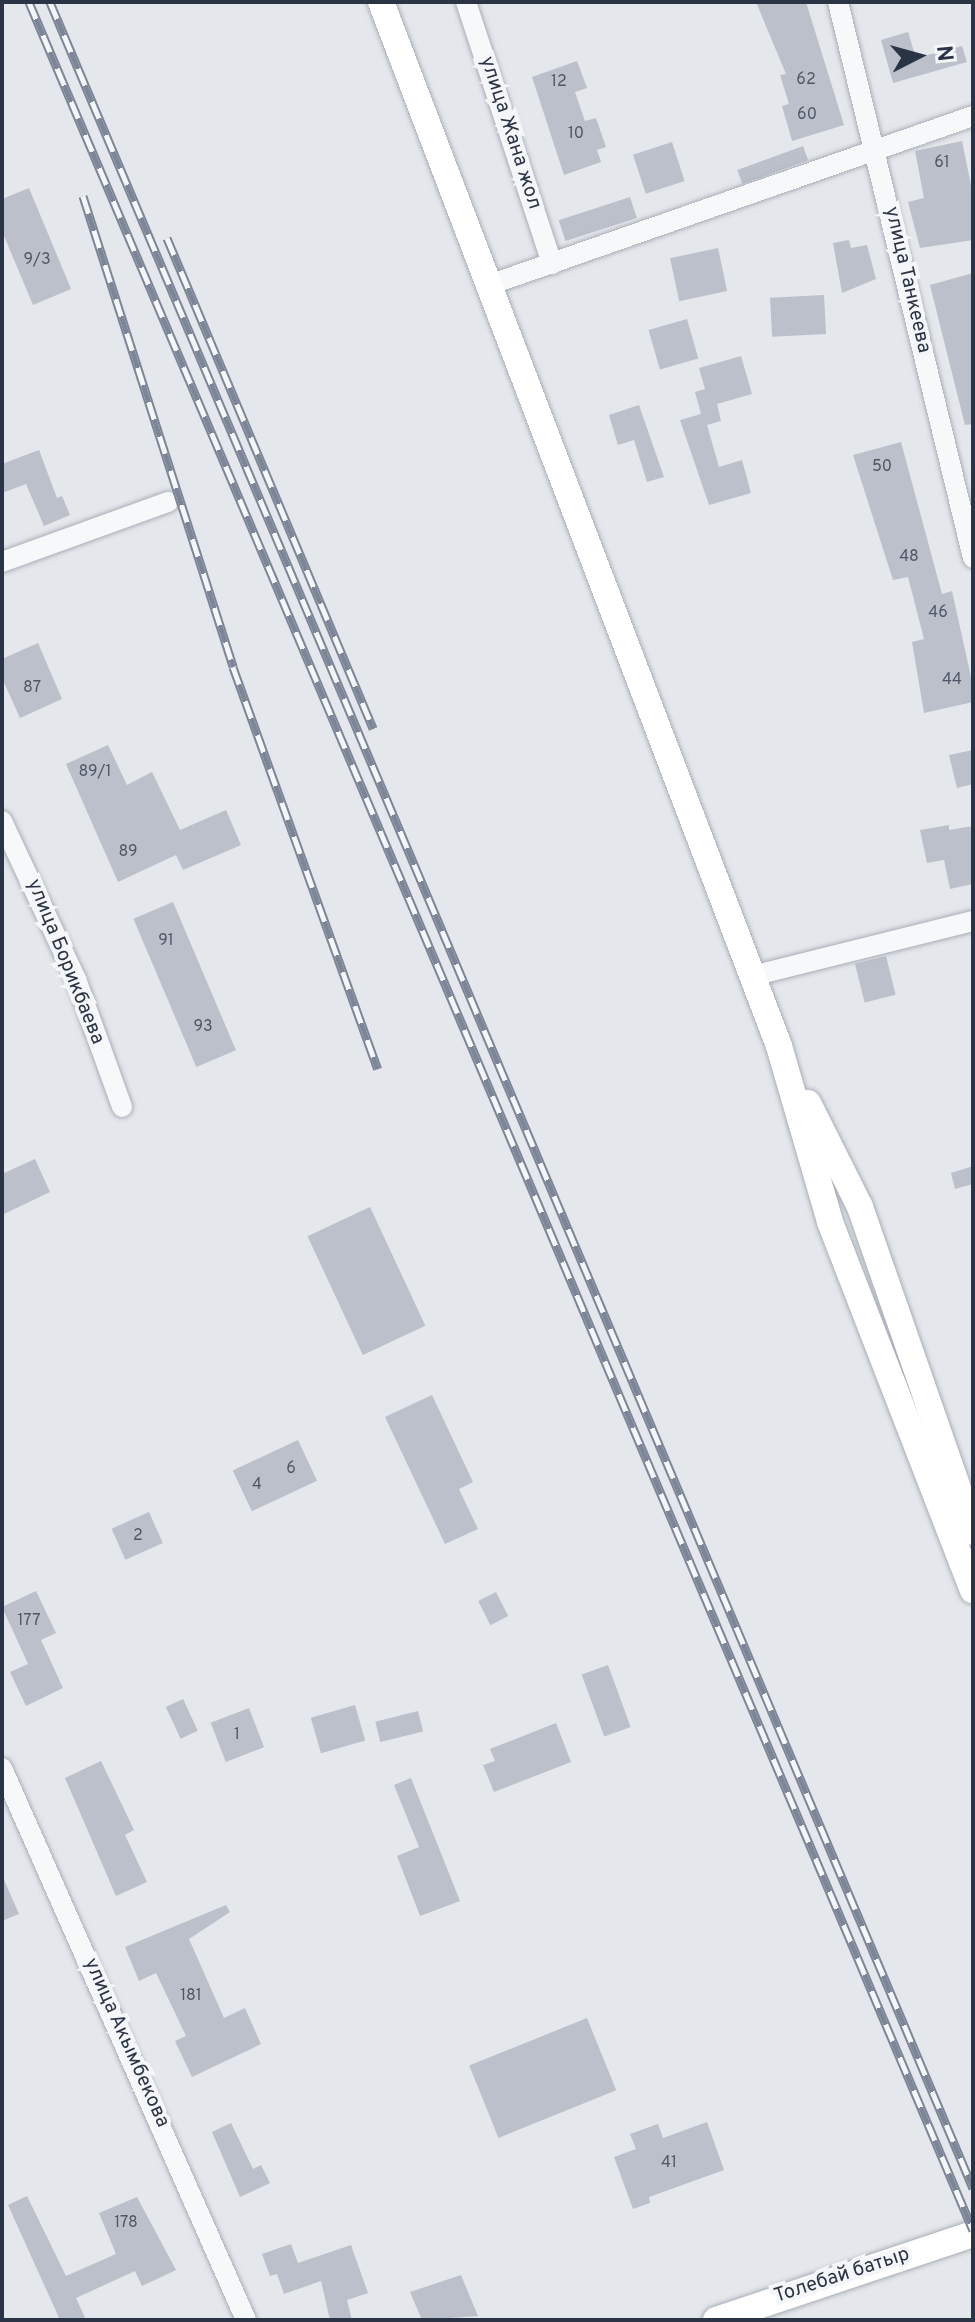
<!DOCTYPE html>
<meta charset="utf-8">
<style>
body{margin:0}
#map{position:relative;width:975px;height:2322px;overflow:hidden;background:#e4e7ec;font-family:Overpass,sans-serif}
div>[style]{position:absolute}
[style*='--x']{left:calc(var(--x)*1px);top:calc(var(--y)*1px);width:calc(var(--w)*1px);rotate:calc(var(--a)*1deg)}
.building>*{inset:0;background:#bbc0ca;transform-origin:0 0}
.roads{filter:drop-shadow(0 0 2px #a9aeb7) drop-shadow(0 0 2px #a9aeb7)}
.minor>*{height:20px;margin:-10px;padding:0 10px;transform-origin:10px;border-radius:10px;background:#f7f8fa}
.major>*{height:26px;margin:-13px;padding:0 13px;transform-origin:13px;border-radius:13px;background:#fff}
.rail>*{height:9px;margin-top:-4.5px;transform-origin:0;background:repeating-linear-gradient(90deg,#f4f6f9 0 18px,#7d8696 0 36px);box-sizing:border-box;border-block:2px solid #7d8696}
span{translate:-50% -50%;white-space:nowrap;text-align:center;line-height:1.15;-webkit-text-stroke:8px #f4f6f9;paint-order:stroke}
.number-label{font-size:16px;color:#4f5766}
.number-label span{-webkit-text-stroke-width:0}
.street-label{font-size:20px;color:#2b3445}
.frame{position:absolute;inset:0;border:4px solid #2b3445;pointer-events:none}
.north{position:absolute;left:879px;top:16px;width:80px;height:80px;-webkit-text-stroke:6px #f4f6f9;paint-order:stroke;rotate:84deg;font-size:22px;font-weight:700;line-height:32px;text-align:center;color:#2b3445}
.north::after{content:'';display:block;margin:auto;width:28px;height:36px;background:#2b3445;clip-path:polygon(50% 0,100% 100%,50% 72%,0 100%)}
</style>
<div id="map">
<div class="building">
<i style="clip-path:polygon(756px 2px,806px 2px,844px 125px,792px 141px,782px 106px,789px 104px,780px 75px,786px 74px)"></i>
<i style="clip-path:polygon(908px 32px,916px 58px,962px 46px,967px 62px,893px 83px,881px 40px)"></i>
<i style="clip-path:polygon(577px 61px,587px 88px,575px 92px,585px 121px,596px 118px,606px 147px,597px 150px,601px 162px,564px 175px,532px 77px)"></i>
<i style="clip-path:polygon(962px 141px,973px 195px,973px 240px,920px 248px,908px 202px,924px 198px,915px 151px)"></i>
<i style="left:672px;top:142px;width:41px;height:41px;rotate:72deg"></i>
<i style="left:803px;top:146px;width:15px;height:70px;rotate:70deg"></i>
<i style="clip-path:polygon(29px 188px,71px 289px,33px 305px,2px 231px,2px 199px)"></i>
<i style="left:630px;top:197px;width:22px;height:75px;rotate:72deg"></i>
<i style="clip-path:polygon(849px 240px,851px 248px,867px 245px,876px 279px,842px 293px,833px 243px)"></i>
<i style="left:718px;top:248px;width:44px;height:49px;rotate:78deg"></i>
<i style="clip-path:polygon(973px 273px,973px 424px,965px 425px,930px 285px)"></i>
<i style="left:824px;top:295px;width:39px;height:54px;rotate:87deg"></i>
<i style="left:687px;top:319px;width:41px;height:40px;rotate:74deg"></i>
<i style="clip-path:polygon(741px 356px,752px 394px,717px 404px,721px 421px,707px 425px,719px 467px,742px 460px,751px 493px,709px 505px,680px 420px,701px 414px,695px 392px,705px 389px,699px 368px)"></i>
<i style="clip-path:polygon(639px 405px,664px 477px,647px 482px,634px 440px,618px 445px,609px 415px)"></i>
<i style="clip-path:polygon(901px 442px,942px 594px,952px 591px,973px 686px,973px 702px,924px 713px,912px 642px,924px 639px,908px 577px,893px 580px,853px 455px)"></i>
<i style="clip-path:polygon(39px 450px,57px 498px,62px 496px,70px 515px,44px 526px,26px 484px,2px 493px,2px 464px)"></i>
<i style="clip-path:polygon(38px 643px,62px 699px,20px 718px,2px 678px,2px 659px)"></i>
<i style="clip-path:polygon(108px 745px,127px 785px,152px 772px,180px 830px,226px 810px,241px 845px,183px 870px,176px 855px,118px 882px,66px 764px)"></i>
<i style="clip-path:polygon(973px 750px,973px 784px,957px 788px,949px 755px)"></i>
<i style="clip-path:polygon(949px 825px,949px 830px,973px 826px,973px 884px,950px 889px,944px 860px,927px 863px,920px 830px)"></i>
<i style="left:173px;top:902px;width:161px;height:43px;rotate:67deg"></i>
<i style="left:886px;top:956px;width:40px;height:32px;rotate:76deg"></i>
<i style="clip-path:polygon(35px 1159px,50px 1192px,2px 1215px,2px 1174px)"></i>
<i style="clip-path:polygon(973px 1166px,973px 1184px,955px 1189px,951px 1173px)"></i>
<i style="left:370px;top:1207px;width:131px;height:69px;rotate:65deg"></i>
<i style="clip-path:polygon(432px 1395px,473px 1482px,459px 1489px,478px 1529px,445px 1544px,385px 1417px)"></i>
<i style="left:298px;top:1440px;width:45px;height:72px;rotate:65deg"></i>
<i style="left:149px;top:1512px;width:34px;height:41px;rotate:66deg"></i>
<i style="clip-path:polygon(36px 1591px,56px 1633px,41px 1640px,63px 1688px,26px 1706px,10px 1672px,28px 1664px,2px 1607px)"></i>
<i style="left:496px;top:1592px;width:27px;height:20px;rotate:63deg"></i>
<i style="left:608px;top:1665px;width:66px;height:28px;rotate:70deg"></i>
<i style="left:183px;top:1699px;width:35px;height:19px;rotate:65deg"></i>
<i style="left:355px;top:1705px;width:37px;height:46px;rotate:74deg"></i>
<i style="left:249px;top:1708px;width:42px;height:41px;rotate:69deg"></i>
<i style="left:418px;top:1711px;width:21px;height:44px;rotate:76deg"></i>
<i style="clip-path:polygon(556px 1723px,571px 1762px,494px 1792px,483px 1765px,495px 1761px,490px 1749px)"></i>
<i style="clip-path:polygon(101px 1761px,134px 1830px,125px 1835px,147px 1882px,116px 1896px,65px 1778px)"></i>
<i style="clip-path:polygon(411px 1778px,460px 1901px,420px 1916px,397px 1856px,419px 1847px,394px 1785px)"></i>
<i style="clip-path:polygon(2px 1875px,19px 1914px,2px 1921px)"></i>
<i style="clip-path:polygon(226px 1905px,230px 1912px,189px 1939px,224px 2018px,245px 2008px,261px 2044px,192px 2077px,175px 2041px,186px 2036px,156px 1973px,139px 1981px,125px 1947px)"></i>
<i style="left:587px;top:2018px;width:78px;height:127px;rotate:68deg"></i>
<i style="clip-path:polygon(707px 2122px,724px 2170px,649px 2197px,650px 2203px,633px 2209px,614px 2157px,636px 2149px,630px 2134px,658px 2124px,663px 2138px)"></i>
<i style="clip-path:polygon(231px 2123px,253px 2169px,261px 2165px,270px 2183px,240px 2197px,212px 2132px)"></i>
<i style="clip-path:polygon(27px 2196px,66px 2276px,116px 2254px,99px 2213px,137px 2197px,176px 2270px,142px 2286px,135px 2271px,76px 2298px,86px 2320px,60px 2320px,8px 2205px)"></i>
<i style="clip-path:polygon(291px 2244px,298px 2263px,351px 2245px,368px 2293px,347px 2300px,352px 2320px,330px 2320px,321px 2281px,284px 2294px,277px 2274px,270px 2276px,262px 2254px)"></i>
<i style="clip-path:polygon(461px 2275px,478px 2316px,422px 2320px,410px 2292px)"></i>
</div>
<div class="roads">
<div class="minor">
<i style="--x:466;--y:2;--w:276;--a:71.8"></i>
<i style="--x:838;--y:2;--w:572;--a:76.35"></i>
<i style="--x:489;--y:285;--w:513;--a:-19.25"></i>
<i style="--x:2;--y:562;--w:177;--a:-19.9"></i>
<i style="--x:2;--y:821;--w:174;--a:64.9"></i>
<i style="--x:76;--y:979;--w:136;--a:70.2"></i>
<i style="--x:752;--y:976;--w:228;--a:-14"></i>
<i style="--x:2;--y:1768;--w:604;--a:66.15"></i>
</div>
<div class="major">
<i style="--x:381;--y:2;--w:1117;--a:69.13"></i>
<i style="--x:779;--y:1046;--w:183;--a:73.8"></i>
<i style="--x:830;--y:1222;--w:395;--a:68.8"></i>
<i style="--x:808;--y:1103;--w:116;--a:63.4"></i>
<i style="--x:860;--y:1207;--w:344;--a:70.8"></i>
<i style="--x:716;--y:2320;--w:271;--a:-18.5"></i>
</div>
</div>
<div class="rail">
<i style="--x:29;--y:2;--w:2420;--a:67.04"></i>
<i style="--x:50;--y:2;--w:2373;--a:67.11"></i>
<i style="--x:83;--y:196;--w:494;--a:72.3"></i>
<i style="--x:233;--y:667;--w:427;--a:70.2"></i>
<i style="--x:167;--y:238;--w:532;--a:67.2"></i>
</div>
<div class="number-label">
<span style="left:806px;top:80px">62</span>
<span style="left:559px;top:82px">12</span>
<span style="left:807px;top:115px">60</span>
<span style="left:576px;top:134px">10</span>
<span style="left:942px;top:163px">61</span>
<span style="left:37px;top:260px">9/3</span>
<span style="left:882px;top:467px">50</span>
<span style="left:909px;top:557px">48</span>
<span style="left:938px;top:613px">46</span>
<span style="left:952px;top:680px">44</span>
<span style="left:32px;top:688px">87</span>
<span style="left:95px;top:772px">89/1</span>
<span style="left:128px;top:852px">89</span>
<span style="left:166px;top:941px">91</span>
<span style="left:203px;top:1027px">93</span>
<span style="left:291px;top:1469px">6</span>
<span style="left:257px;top:1485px">4</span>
<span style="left:138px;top:1536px">2</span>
<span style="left:29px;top:1621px">177</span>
<span style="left:237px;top:1735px">1</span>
<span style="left:191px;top:1996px">181</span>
<span style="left:669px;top:2163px">41</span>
<span style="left:126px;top:2223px">178</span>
</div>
<div class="street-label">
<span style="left:510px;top:133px;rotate:72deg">улица Жана жол</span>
<span style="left:907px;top:280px;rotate:77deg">улица Танкеева</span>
<span style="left:65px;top:962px;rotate:68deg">улица Борикбаева</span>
<span style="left:126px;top:2043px;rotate:66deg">улица Акымбекова</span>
<span style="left:842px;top:2276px;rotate:-18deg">Толебай батыр</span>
</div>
<div class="frame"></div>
<div class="north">N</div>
</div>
